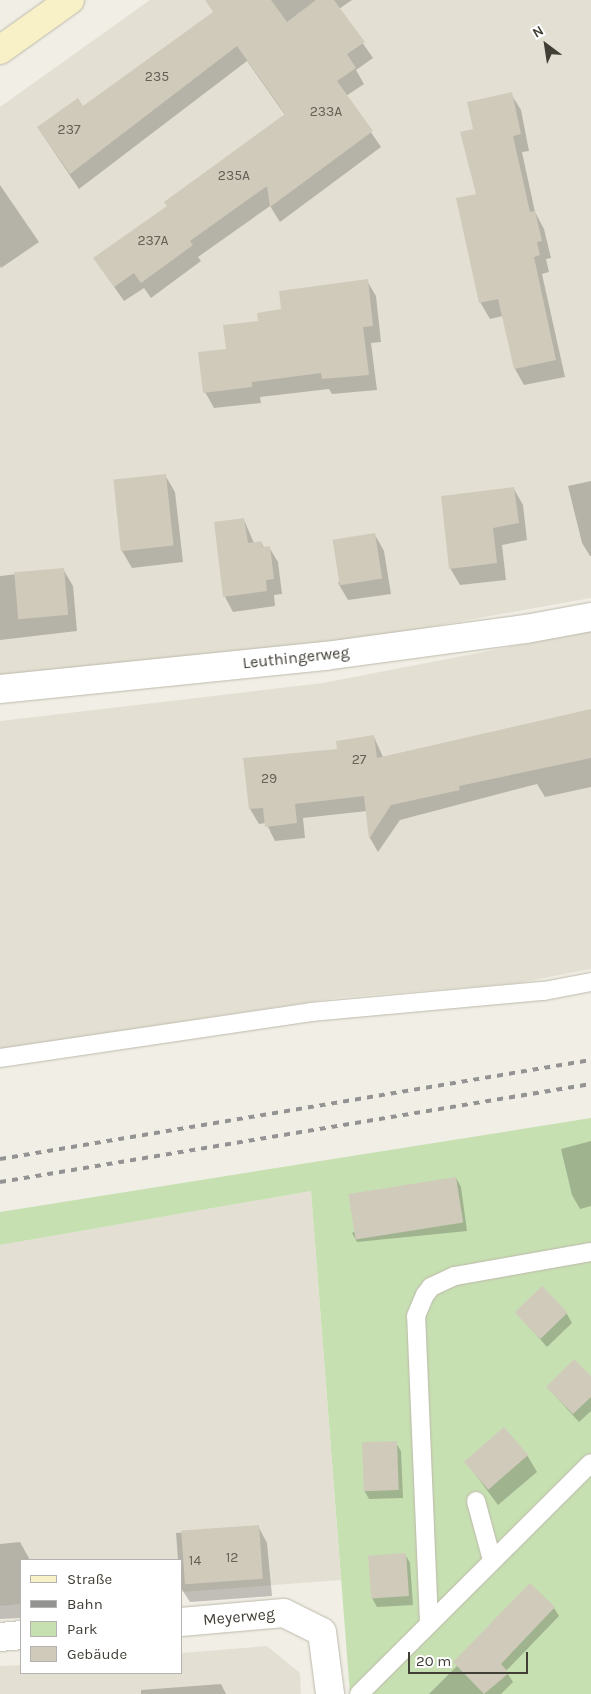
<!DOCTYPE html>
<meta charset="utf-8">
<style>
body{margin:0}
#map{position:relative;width:591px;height:1694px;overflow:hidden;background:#f0eee5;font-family:Karla,sans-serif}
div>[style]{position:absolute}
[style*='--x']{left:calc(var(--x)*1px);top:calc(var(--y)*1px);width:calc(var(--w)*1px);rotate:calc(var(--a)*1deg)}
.residential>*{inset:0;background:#e3e0d3}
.green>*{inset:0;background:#c7e0b2}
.shadow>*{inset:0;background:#0003}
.building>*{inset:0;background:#d0cabb;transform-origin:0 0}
.roads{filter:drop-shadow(0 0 1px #bdb9ab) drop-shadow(0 0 1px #bdb9ab)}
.lane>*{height:18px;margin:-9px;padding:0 9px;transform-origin:9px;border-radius:9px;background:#fff}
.street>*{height:28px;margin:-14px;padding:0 14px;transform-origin:14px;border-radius:14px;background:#fff}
.secondary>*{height:28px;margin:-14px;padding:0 14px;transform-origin:14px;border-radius:14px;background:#f8f0c7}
.rail>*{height:4px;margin-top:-2px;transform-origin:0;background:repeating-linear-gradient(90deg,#939393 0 6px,transparent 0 12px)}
span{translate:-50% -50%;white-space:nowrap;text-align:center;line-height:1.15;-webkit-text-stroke:4px #fff;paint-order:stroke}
.number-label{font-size:14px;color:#656156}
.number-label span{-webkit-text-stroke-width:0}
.street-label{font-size:16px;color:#413e35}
.legend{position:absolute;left:20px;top:1559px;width:162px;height:115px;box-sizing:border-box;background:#fff;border:1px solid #b3b2ae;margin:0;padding:6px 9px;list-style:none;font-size:15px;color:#413e35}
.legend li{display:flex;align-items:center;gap:10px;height:25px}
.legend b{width:25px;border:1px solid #b3b2ae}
.north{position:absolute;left:521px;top:20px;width:50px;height:50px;-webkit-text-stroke:4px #fff;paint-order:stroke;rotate:329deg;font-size:14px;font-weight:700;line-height:20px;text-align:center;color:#413e35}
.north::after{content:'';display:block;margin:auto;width:18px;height:22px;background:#413e35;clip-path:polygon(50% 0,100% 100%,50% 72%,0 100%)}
.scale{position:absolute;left:408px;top:1652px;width:120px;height:22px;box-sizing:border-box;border:2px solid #413e35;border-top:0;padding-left:6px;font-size:15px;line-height:18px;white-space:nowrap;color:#413e35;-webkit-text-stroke:4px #fff;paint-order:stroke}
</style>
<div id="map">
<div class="residential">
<i style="clip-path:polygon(150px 0,591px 0,591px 598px,329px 645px,0 684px,0 107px)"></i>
<i style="clip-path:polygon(591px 631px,591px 969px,518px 983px,337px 998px,0 1049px,0 721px,323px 683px)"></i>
<i style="clip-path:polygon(311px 1191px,341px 1580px,181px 1592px,181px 1560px,21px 1560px,21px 1604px,0 1606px,0 1245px)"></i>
<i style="clip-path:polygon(267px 1646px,300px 1673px,301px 1694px,0 1694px,0 1666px,21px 1665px,21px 1673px,181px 1673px,181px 1653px)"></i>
</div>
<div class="green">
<i style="clip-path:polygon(591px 1118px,591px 1694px,350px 1694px,311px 1191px,0 1245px,0 1212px)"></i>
</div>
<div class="shadow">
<i style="clip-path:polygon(216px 0,352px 0,339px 9px,373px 58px,356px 70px,364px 84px,346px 96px,381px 147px,280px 222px,270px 206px,198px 257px,201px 261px,151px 298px,144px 288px,124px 301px,94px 258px,168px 206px,285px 115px,247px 61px,79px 189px,38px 128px,83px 107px,214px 13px)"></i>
<i style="clip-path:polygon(511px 94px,521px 110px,529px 151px,522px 152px,535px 212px,544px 229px,551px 258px,546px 259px,549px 272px,542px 274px,565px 377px,524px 385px,515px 369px,503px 316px,490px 319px,480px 302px,474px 130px)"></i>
<i style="clip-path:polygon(0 185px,39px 242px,1px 268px,0 266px)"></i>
<i style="clip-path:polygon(367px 281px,376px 296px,381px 342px,371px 343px,377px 390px,332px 394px,329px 389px,260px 397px,261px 403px,214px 408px,205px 392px,227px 350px,259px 322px,283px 310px)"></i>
<i style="clip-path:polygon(165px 475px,175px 492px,183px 562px,132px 568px,122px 551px)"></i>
<i style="clip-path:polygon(591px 481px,591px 556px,590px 556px,582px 543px,568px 486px)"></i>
<i style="clip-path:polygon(514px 489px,523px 505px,527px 540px,502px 545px,506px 580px,460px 585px,450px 568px)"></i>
<i style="clip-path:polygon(244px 520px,254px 543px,261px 542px,264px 548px,269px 547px,278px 562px,282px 594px,274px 595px,275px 606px,233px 612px,225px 597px,216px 523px)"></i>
<i style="clip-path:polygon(375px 535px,384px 551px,391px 594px,348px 600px,338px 583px)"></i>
<i style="clip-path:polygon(63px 569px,73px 586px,77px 631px,0 640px,0 576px)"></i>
<i style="clip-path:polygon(591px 710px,591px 787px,545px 797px,537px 784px,400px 820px,378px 852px,370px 838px,367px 811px,303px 818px,305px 838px,275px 841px,266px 823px,259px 824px,250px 809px,244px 759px,338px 750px,374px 737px,383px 757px)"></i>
<i style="clip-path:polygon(591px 1141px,591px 1206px,580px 1209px,572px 1195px,561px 1149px)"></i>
<i style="clip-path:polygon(456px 1178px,461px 1187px,467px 1231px,357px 1242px,352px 1233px)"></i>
<i style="clip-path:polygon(516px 1312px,567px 1314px,572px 1323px,547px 1347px)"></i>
<i style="clip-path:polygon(591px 1378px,591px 1411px,579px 1422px,547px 1387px)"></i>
<i style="clip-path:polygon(396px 1443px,401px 1451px,403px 1498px,369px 1499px,364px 1490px)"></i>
<i style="clip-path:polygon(527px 1455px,537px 1472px,498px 1505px,466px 1462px)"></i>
<i style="clip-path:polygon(258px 1526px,267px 1543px,272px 1596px,190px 1602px,181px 1588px,181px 1560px,178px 1560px,176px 1533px)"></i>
<i style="clip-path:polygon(20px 1542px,30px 1560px,21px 1560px,21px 1618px,0 1619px,0 1544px)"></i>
<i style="clip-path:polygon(405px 1554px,410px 1563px,413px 1605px,377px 1607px,372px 1598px)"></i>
<i style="clip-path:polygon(554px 1608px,559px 1616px,506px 1671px,513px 1682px,501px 1694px,429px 1694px,457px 1666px)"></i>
<i style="clip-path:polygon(221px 1684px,226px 1694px,141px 1694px,141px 1690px)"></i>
</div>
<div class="building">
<i style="clip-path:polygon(205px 0,271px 0,287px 22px,316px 0,334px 0,365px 42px,347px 54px,356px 68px,337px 81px,373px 131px,270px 207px,267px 186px,190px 241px,193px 245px,141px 283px,134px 273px,114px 287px,93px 258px,167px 206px,164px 202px,285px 114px,237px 46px,70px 174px,37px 127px,78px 98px,83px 106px,213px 12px)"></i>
<i style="clip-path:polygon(512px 92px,521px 134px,513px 136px,530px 212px,535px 211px,542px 241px,537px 242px,540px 255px,534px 257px,556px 360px,514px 369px,498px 299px,479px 303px,456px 198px,476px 194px,460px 132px,473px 129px,467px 102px)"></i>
<i style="clip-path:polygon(368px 279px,373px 326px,363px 327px,369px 375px,322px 379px,321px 373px,252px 382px,252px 387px,203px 393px,198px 352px,226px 349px,223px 325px,258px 321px,257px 313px,281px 309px,279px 291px)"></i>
<i style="left:166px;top:474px;width:72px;height:53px;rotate:84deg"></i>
<i style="clip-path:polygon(514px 487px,519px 523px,493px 528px,497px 563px,449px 569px,441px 496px)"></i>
<i style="clip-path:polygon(244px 518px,248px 543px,261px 541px,262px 547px,270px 546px,274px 579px,266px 580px,267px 591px,223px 597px,214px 522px)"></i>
<i style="left:375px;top:533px;width:46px;height:43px;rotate:81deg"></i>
<i style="left:64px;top:568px;width:47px;height:50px;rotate:85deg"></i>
<i style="clip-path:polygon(591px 709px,591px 758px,459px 786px,460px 790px,391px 805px,369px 839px,364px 796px,295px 804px,297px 823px,265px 827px,263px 808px,249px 809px,243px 758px,337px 749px,336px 741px,374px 735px,377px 758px)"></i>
<i style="left:456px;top:1177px;width:46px;height:109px;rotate:81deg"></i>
<i style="left:542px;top:1286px;width:37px;height:38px;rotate:46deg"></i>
<i style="clip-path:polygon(574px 1359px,591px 1376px,591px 1397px,573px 1414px,546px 1387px)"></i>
<i style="left:504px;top:1427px;width:37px;height:53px;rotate:49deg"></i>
<i style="left:397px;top:1441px;width:49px;height:35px;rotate:88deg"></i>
<i style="left:259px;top:1525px;width:54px;height:78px;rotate:86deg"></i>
<i style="left:406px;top:1553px;width:43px;height:38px;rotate:86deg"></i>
<i style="clip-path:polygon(530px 1583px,555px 1607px,501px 1664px,509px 1673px,484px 1694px,453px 1662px)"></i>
</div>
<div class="roads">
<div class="lane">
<i style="--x:0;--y:1058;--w:314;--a:-8.4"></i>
<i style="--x:311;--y:1012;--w:234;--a:-5.2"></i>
<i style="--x:544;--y:991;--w:48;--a:-10.8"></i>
<i style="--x:476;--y:1501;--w:61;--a:74.8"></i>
<i style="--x:429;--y:1623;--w:307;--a:-92.4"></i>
<i style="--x:416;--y:1316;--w:23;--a:-67"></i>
<i style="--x:425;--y:1295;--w:10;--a:-53"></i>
<i style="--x:431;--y:1287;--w:26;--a:-25"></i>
<i style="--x:455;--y:1276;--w:138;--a:-10"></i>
<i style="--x:359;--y:1694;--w:327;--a:-44.9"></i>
</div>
<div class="street">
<i style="--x:0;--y:689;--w:327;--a:-5.8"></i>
<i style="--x:325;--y:656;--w:203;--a:-7.7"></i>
<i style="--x:526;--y:629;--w:66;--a:-10.5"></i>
<i style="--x:181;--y:1622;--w:103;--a:-5"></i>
<i style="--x:284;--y:1613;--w:42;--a:26.6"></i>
<i style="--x:322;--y:1632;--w:63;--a:82.6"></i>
<i style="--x:0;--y:1637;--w:21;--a:-5"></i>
</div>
<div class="secondary">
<i style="--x:0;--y:50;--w:86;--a:-35.5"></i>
</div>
</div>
<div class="rail">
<i style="--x:0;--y:1159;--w:599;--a:-9.51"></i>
<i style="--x:0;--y:1182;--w:599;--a:-9.42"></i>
</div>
<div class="number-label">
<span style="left:157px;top:77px">235</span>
<span style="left:326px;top:112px">233A</span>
<span style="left:69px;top:130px">237</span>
<span style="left:234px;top:176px">235A</span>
<span style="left:153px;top:241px">237A</span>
<span style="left:359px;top:760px">27</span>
<span style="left:269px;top:779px">29</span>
<span style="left:232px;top:1558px">12</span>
<span style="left:195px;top:1561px">14</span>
</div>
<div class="street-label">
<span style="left:296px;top:658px;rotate:-6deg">Leuthingerweg</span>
<span style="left:239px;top:1617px;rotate:-5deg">Meyerweg</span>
</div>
<ul class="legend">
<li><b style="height:6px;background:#f8f0c7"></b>Straße</li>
<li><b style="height:6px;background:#939393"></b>Bahn</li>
<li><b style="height:14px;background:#c7e0b2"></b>Park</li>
<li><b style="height:14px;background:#d0cabb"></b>Gebäude</li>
</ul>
<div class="north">N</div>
<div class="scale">20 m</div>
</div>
